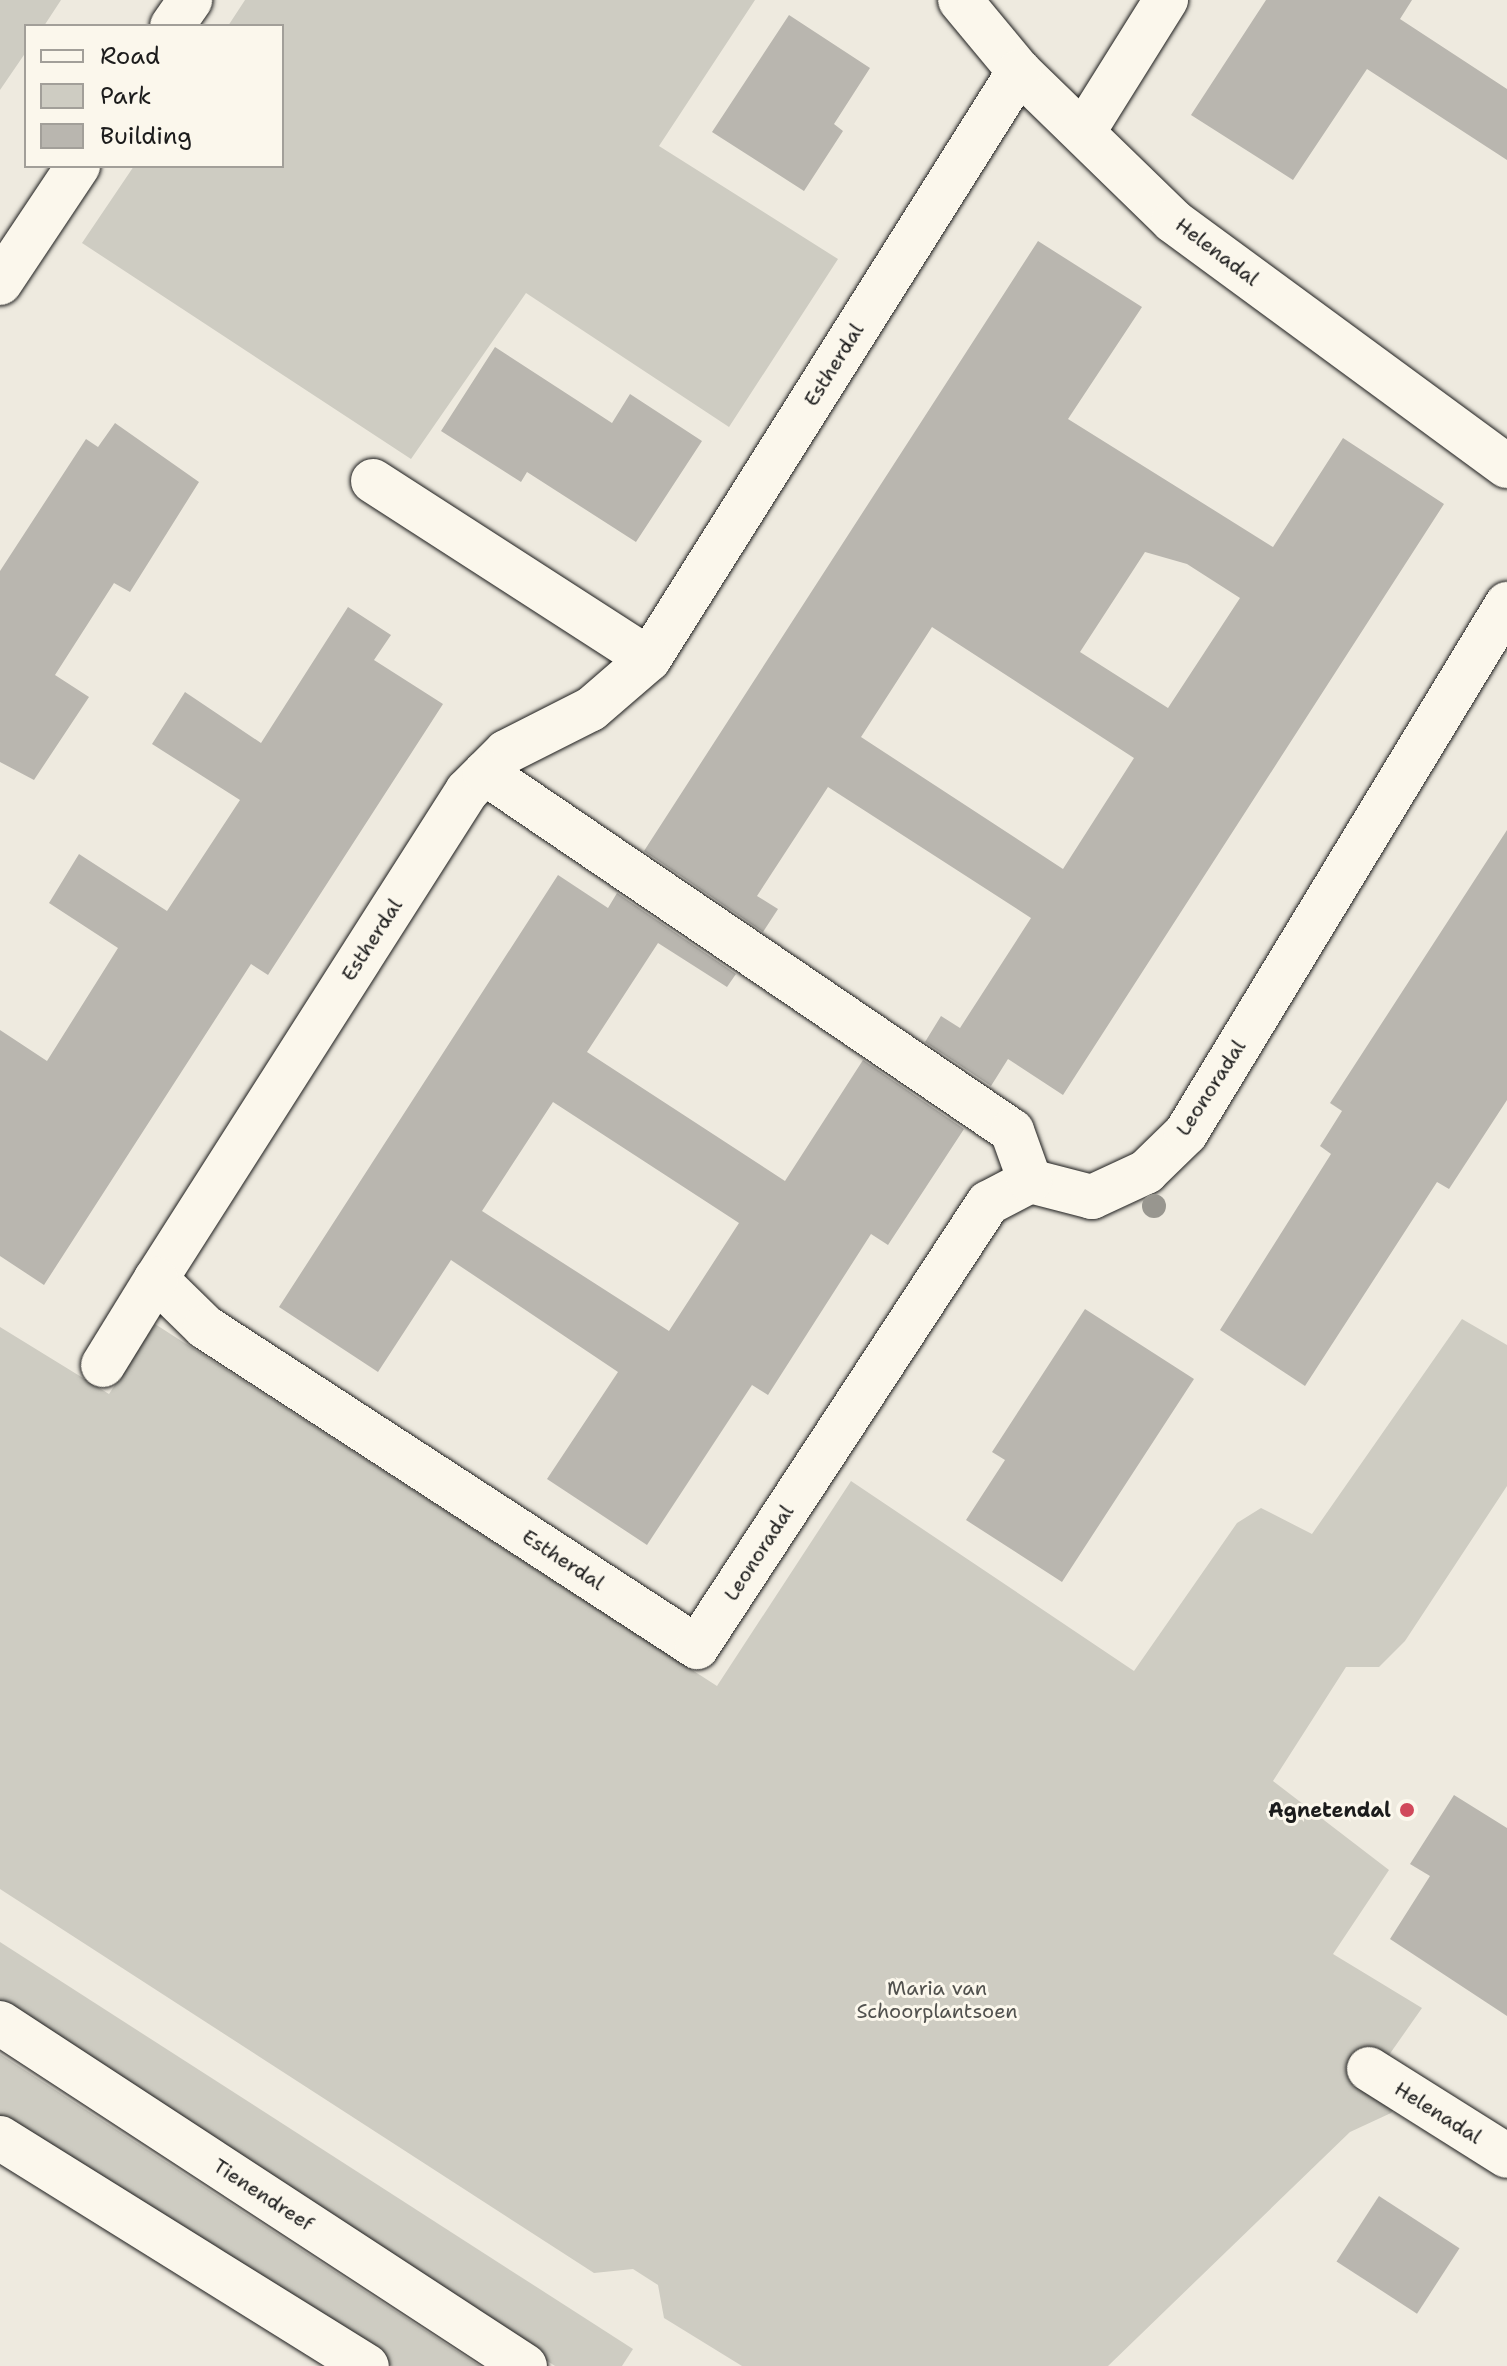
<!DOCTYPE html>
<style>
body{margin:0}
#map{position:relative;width:1507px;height:2366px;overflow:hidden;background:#eeeadf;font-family:"Shantell Sans",sans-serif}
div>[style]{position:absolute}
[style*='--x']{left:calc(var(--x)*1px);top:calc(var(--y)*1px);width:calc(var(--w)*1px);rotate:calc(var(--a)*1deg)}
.green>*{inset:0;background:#ceccc2}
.building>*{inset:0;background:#b9b6af;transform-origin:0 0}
.roads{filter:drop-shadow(0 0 2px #1c1c1c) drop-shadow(0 0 2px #1c1c1c)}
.minor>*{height:44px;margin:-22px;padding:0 22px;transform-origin:22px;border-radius:22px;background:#fbf7ec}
.trees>*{width:24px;height:24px;margin:-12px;border-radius:50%;background:#98968f}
.dots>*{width:22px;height:22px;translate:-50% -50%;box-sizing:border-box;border:4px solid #fbf7ec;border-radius:50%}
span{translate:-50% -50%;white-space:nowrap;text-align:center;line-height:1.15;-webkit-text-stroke:6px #fbf7ec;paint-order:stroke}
.street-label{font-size:20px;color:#1c1c1c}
.poi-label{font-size:20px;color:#1c1c1c;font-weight:700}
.right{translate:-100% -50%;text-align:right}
.park-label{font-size:20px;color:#51514e}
.legend{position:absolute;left:24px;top:24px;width:260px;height:144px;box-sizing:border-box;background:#fbf7ec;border:2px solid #a29f99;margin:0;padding:10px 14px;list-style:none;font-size:24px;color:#1c1c1c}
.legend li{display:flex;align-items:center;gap:16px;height:40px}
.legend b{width:40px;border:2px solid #a29f99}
</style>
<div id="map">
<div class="green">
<i style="clip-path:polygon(0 0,61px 0,44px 26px,26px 26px,26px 52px,0 90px)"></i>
<i style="clip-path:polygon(245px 0,755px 0,659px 146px,838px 259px,729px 427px,526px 293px,411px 459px,82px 243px,134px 166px,282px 166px,282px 26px,228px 26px)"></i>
<i style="clip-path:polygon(1462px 1319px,1507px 1345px,1507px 1486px,1405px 1641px,1379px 1667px,1346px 1667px,1273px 1781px,1389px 1870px,1333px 1954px,1422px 2008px,1389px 2055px,1416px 2076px,1391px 2113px,1350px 2132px,1108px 2366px,742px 2366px,664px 2318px,658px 2285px,633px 2269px,594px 2273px,0 1889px,0 1327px,109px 1394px,155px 1324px,717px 1686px,851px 1481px,1134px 1671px,1237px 1523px,1261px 1508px,1312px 1534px)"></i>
<i style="clip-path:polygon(0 1942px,633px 2349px,622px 2366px,555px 2366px,0 2006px)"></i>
<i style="clip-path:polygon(0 2054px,480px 2366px,392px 2366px,0 2117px)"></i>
</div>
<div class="building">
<i style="clip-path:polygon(1266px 0,1412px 0,1400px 19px,1507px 89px,1507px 160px,1367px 69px,1293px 180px,1191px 115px)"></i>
<i style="clip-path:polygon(789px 15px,870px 68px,834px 124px,843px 131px,804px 191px,712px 132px)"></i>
<i style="clip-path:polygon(evenodd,1038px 241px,1142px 307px,1068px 419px,1273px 547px,1343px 438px,1444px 504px,1063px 1095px,1008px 1059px,991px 1086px,925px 1042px,941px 1016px,960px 1028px,1031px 918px,828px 787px,757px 896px,778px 909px,763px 932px,644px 851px,1038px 241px,1145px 552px,1187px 564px,1240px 598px,1168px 708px,1080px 652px,1145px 552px,1038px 241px,932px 627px,1134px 758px,1063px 869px,861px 737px,932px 627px)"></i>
<i style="clip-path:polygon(495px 347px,612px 423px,630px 394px,702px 441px,636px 542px,527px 472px,521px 482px,441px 431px)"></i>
<i style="clip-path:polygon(115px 423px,199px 482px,130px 592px,114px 583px,55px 675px,89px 697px,34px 780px,0 762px,0 571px,86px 439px,98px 447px)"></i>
<i style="clip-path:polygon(348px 607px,391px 635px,374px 660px,443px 704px,268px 975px,251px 964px,44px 1285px,0 1256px,0 1030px,47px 1061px,118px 948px,49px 903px,79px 854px,167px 911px,240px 800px,152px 744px,185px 692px,261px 743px)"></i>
<i style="clip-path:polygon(1507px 830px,1507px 1100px,1449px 1189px,1437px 1182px,1305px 1386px,1220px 1330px,1331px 1154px,1320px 1146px,1342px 1111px,1330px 1103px)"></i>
<i style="clip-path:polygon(evenodd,558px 875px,608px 908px,617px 893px,736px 974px,727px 987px,658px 943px,587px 1052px,785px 1181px,863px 1060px,964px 1129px,888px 1245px,871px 1234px,768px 1395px,752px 1385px,647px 1545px,547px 1479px,618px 1372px,451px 1260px,378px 1372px,279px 1307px,558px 875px,553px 1102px,739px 1223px,669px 1331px,482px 1211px,553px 1102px)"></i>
<i style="clip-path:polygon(1085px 1309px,1194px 1379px,1062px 1582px,966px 1520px,1005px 1460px,992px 1452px)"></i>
<i style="clip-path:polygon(1454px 1795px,1507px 1828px,1507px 2016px,1390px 1939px,1430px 1876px,1410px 1864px)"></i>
<i style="left:1379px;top:2196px;width:96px;height:78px;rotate:33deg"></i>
</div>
<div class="roads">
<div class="minor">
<i style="--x:960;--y:0;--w:92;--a:50.3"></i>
<i style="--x:1019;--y:71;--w:215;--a:44.2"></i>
<i style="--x:1173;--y:221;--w:414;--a:36.3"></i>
<i style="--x:172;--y:26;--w:32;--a:-55"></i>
<i style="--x:1019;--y:71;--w:695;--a:122.18"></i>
<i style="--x:649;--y:659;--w:77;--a:139.2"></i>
<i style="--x:591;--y:709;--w:95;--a:153.2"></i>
<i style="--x:506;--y:752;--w:55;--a:135"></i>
<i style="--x:467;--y:791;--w:579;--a:122.51"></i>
<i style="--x:156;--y:1279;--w:69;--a:44.4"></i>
<i style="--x:205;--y:1327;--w:587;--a:33.04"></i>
<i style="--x:697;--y:1647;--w:531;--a:-56.76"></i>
<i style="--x:988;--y:1203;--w:47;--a:-27.6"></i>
<i style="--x:1030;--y:1181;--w:64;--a:14.5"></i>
<i style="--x:1092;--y:1197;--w:60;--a:-24.8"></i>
<i style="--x:1146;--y:1172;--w:56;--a:-44.3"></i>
<i style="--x:1186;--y:1133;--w:619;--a:-58.75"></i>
<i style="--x:1084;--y:131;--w:155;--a:-58"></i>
<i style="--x:0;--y:283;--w:141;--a:-56.3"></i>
<i style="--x:373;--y:481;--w:328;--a:32.8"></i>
<i style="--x:485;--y:773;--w:637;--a:34.19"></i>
<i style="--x:1012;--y:1131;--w:53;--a:70.2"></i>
<i style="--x:103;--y:1365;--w:101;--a:-58.4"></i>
<i style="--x:0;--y:2023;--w:627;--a:33.16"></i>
<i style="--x:1369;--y:2069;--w:163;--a:32.2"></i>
<i style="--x:0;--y:2138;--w:432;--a:31.9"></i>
</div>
</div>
<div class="trees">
<i style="left:1154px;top:1206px"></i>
</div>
<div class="dots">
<i style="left:1407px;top:1810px;background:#d1495b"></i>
</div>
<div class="street-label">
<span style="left:1217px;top:252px;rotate:37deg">Helenadal</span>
<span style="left:834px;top:365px;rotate:-58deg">Estherdal</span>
<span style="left:372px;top:940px;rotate:-57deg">Estherdal</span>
<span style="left:1211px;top:1088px;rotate:-57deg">Leonoradal</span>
<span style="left:759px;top:1553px;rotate:-57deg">Leonoradal</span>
<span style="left:563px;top:1560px;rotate:33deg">Estherdal</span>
<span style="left:1438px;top:2113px;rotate:32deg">Helenadal</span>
<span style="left:263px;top:2195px;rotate:33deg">Tienendreef</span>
</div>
<div class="poi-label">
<span class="right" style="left:1391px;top:1810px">Agnetendal</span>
</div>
<div class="park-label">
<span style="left:937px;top:2000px">Maria van<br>Schoorplantsoen</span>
</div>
<ul class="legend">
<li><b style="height:10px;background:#fbf7ec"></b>Road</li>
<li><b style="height:22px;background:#ceccc2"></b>Park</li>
<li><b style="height:22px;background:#b9b6af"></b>Building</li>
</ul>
</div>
